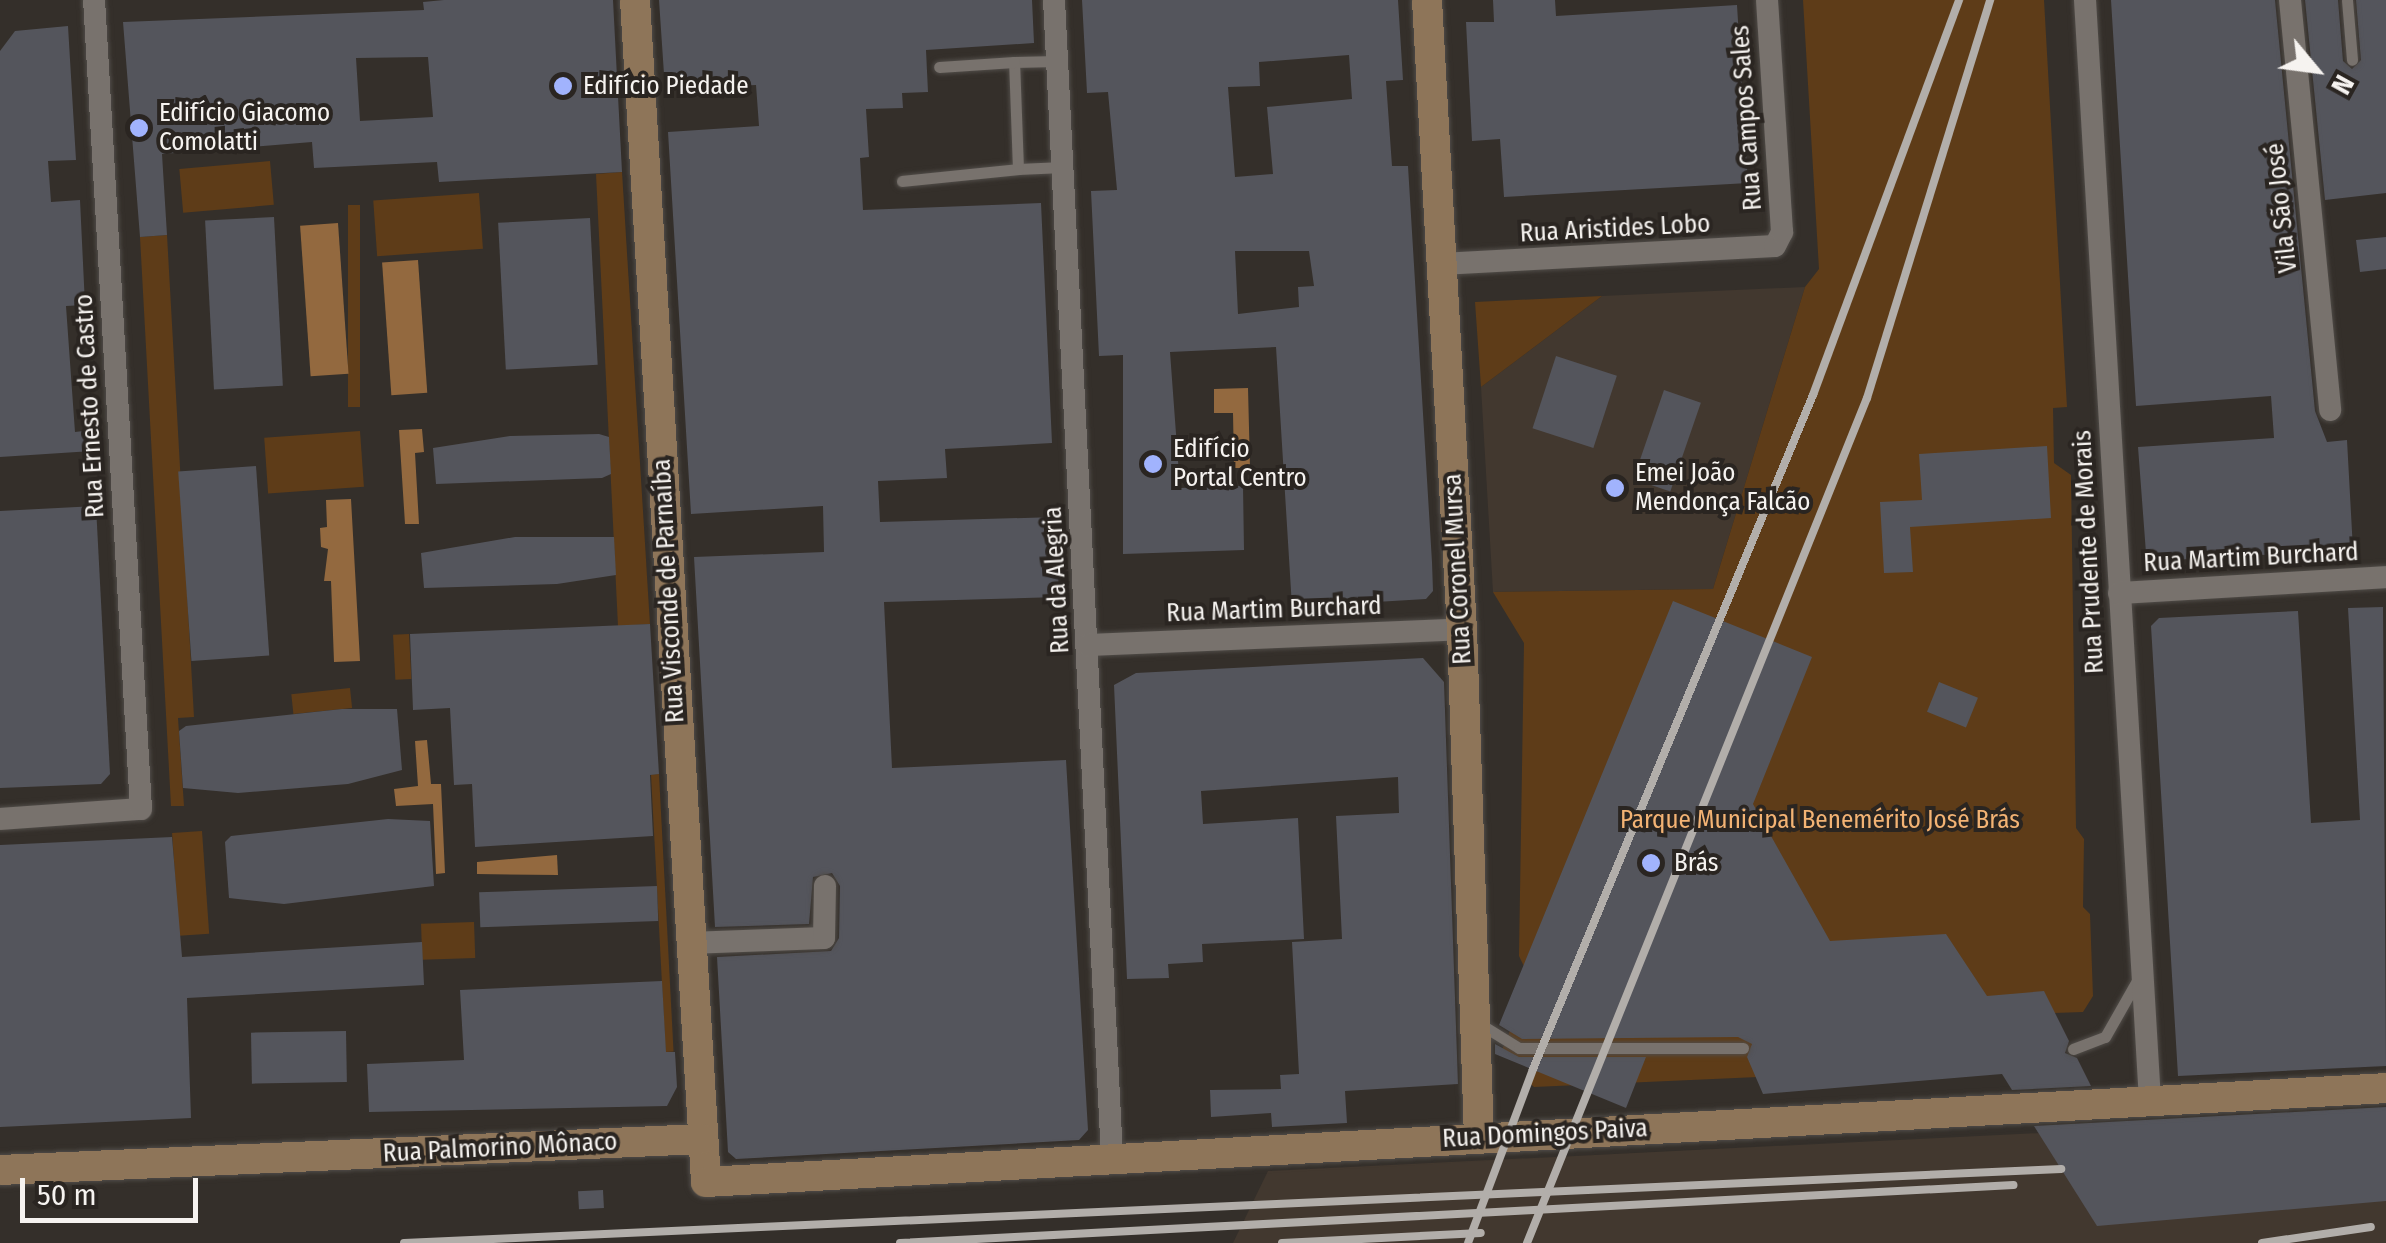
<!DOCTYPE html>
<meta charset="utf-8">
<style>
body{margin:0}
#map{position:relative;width:2386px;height:1243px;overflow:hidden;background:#342f2a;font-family:"Fira Sans Condensed",sans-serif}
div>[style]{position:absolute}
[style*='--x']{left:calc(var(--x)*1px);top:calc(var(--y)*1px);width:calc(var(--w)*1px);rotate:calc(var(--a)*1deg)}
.built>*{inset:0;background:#42382f}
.green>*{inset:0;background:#5e3c18;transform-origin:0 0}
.water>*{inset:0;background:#93693f;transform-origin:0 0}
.building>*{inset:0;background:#54555c;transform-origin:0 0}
.roads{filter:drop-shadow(0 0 2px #504c48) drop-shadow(0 0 2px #504c48)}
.lane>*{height:11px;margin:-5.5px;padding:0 5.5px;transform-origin:5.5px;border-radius:5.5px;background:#78726d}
.street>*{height:22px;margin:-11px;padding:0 11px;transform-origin:11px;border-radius:11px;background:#78726d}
.secondary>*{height:30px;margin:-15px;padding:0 15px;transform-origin:15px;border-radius:15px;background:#8e7559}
.rail>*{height:8px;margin:-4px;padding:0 4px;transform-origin:4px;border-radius:4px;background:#b2aeaa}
.dots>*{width:28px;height:28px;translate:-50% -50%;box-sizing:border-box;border:5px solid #2a2521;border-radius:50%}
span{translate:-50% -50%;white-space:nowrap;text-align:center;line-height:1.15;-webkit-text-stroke:8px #2a2521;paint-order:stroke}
.poi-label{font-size:25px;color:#f6f3f0}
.left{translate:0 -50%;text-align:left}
.street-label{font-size:25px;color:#f6f3f0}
.park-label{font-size:25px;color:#f3b374}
.north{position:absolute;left:2266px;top:20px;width:100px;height:100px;-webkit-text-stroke:8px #2a2521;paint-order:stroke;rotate:119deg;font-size:28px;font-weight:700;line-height:40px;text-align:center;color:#f6f3f0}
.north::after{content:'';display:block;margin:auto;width:35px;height:45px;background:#f6f3f0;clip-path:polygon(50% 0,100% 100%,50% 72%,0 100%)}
.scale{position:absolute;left:20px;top:1178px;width:178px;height:45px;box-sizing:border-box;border:5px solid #f6f3f0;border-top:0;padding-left:12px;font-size:30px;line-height:35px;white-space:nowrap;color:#f6f3f0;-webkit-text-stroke:8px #2a2521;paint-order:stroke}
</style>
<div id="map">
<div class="built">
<i style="clip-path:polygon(1805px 287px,1713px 589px,1493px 592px,1481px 387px,1602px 296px)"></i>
<i style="clip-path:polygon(2386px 1116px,2386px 1243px,1233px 1243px,1268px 1171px)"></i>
</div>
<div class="green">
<i style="clip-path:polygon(1803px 0,2044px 0,2067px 407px,2053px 408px,2054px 463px,2071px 475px,2076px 828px,2084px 839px,2083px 907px,2090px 914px,2093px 996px,2083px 1012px,2028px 1014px,1758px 1077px,1534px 1087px,1527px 1081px,1537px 1068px,1501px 1052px,1531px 981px,1519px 956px,1524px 643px,1493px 592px,1713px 589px,1805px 287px,1819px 269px)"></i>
<i style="left:270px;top:161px;width:44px;height:91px;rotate:85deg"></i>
<i style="clip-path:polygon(622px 172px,650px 624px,618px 626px,596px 174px)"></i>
<i style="left:479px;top:193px;width:56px;height:106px;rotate:86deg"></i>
<i style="left:348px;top:205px;width:12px;height:202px"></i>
<i style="clip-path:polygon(167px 235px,194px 717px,178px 718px,184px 806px,171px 806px,140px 237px)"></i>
<i style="clip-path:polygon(1602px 296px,1574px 317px,1481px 387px,1475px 302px)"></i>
<i style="left:360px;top:431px;width:56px;height:96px;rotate:86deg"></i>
<i style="left:409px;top:634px;width:45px;height:16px;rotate:87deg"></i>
<i style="left:350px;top:688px;width:20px;height:59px;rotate:84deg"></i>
<i style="left:659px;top:774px;width:278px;height:8px;rotate:87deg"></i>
<i style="left:202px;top:831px;width:103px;height:30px;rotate:86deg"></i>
<i style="left:474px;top:922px;width:36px;height:53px;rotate:88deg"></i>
</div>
<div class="water">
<i style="left:338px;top:223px;width:151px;height:38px;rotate:86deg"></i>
<i style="left:418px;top:260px;width:133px;height:36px;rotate:86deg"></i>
<i style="clip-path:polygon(1248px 388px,1250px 468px,1234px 468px,1233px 413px,1214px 413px,1214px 389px)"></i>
<i style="clip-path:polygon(422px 429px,424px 452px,415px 453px,419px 524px,405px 524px,399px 430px)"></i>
<i style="clip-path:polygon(351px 499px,360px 661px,334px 662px,331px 581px,324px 581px,328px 549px,321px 547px,320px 528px,327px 527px,326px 500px)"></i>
<i style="clip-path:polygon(427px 740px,431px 784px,441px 784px,445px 873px,436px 874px,433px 804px,396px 806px,394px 789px,418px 786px,415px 741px)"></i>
<i style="clip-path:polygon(557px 855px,558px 875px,477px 874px,477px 862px)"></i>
</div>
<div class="building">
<i style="clip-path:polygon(evenodd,444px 0,613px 0,622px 172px,439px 182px,437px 162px,314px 168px,312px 142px,162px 154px,167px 235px,140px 237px,123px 22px,424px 10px,423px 2px,444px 0,428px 57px,433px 117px,360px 121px,356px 58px,428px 57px)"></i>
<i style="clip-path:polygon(659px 0,1032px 0,1034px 43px,926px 50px,928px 92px,902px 93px,903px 108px,866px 109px,869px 157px,860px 158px,863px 210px,1041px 203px,1052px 443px,945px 449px,947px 478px,878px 481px,880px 522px,1056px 517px,1059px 597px,884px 602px,892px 768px,1066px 760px,1088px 1130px,1079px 1140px,736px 1159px,728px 1152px,717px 957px,831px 951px,839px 938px,840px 886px,832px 873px,813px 877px,809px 924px,715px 927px,694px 557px,824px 552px,823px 506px,691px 514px,668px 132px,759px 126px,756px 85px,665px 89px)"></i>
<i style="clip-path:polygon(evenodd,1082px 0,1398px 0,1403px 80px,1386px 81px,1392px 166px,1408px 166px,1432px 562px,1433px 591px,1426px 599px,1292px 607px,1276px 347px,1170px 352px,1180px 488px,1243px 486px,1244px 550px,1123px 554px,1123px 355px,1099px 356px,1091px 191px,1117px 190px,1108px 92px,1087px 93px,1082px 0,1349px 55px,1352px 99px,1267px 107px,1273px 174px,1235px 177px,1228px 87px,1260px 86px,1259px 62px,1349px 55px,1082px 0,1235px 251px,1309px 251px,1314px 286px,1298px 287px,1299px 307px,1238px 314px,1235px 251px)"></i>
<i style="clip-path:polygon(1493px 0,1555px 0,1556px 16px,1737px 5px,1748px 183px,1504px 197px,1500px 139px,1472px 141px,1466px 22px,1494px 22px)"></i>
<i style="clip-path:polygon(2111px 0,2275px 0,2315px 411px,2327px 442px,2347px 440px,2353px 550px,2155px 561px,2146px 553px,2138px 447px,2274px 438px,2271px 396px,2136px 406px)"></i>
<i style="clip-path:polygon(2305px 0,2338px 0,2343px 61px,2352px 69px,2361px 60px,2356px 0,2386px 0,2386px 193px,2325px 200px)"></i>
<i style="clip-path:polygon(68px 26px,76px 160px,48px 161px,51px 202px,80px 200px,85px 305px,66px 306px,75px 432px,91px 430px,92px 451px,0 457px,0 51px,15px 31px)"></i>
<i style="left:274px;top:217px;width:169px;height:69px;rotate:87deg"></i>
<i style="left:590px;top:218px;width:147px;height:92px;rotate:87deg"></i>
<i style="clip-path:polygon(2386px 237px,2386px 269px,2360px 272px,2356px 240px)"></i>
<i style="left:1556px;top:356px;width:64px;height:76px;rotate:18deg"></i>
<i style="left:1664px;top:390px;width:39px;height:94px;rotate:19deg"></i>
<i style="clip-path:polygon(599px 434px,609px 437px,611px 474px,602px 478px,436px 484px,433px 448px,510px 436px)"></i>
<i style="clip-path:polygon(2047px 446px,2051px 518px,1910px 527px,1913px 572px,1884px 573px,1880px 502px,1922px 500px,1919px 454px)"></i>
<i style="left:256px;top:466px;width:190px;height:78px;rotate:86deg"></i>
<i style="clip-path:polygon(96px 506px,110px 774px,101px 784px,0 788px,0 511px)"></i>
<i style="clip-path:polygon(515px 537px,614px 537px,616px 575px,557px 584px,424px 588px,421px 553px)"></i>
<i style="clip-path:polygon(1673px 601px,1812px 657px,1753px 804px,1830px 941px,1946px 934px,1987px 996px,2044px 991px,2069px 1041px,2065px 1053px,2077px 1058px,2091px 1086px,2012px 1090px,2002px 1074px,1763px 1094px,1747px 1057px,1752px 1044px,1738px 1037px,1522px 1039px,1499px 1025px)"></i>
<i style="clip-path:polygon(2383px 607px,2386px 1066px,2178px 1076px,2151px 626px,2159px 618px,2298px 611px,2311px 823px,2360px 820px,2348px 608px)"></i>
<i style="clip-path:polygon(650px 624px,659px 774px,650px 775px,653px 836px,475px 847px,472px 784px,454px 785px,450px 708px,413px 710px,410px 634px)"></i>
<i style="clip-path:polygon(1423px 658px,1444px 682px,1458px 1084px,1345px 1091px,1347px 1123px,1272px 1127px,1271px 1113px,1211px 1117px,1210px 1090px,1281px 1089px,1280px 1075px,1299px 1074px,1292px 942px,1342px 939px,1336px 816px,1399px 813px,1398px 777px,1201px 791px,1203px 824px,1298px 818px,1304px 939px,1202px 944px,1203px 962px,1168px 964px,1169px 978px,1127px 979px,1114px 685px,1136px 673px)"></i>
<i style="left:1939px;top:682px;width:42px;height:32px;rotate:22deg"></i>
<i style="clip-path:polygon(342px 709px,397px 709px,402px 770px,348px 784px,238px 793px,183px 788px,179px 731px,186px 726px)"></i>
<i style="clip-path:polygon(388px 819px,430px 821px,434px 886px,284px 904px,229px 898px,225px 842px,231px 836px)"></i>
<i style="clip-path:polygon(172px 837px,182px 957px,422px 942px,424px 985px,187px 998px,191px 1118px,0 1127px,0 845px)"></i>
<i style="left:657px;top:886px;width:35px;height:178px;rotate:88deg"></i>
<i style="clip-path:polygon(662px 981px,666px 1052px,675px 1052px,677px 1087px,667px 1106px,369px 1112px,367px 1064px,464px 1060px,460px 990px)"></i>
<i style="left:346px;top:1031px;width:51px;height:95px;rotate:89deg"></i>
<i style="clip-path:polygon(1495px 1044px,1519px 1057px,1646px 1057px,1626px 1108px,1495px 1054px)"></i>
<i style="clip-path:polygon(2386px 1107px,2386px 1201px,2097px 1226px,2034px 1126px)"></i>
<i style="left:603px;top:1190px;width:18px;height:25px;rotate:87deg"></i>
</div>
<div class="roads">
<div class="lane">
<i style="--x:2347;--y:0;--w:60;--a:85.2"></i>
<i style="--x:1014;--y:62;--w:43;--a:-1.3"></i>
<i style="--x:1018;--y:169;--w:45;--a:-2.5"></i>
<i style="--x:902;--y:181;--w:117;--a:-5.9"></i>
<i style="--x:1018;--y:169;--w:107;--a:-92.1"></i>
<i style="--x:1014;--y:62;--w:75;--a:176.2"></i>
<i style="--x:1480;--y:1024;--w:46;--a:31.6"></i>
<i style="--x:1519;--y:1048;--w:224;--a:0"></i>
<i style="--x:2073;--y:1049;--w:34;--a:-21"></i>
<i style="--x:2105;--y:1037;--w:67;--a:-60.4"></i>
</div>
<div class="street">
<i style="--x:1054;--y:0;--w:1158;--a:87.13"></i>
<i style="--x:2085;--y:0;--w:1102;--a:86.62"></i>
<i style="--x:2290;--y:0;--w:412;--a:84.4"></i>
<i style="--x:1441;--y:264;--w:334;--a:-3.1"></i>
<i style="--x:1775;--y:246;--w:16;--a:-63"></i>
<i style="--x:1782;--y:232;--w:232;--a:-93.7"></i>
<i style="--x:2119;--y:593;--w:267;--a:-3.4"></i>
<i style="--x:1088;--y:645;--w:374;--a:-2.4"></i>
<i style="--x:0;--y:819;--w:141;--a:-4.1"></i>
<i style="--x:141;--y:809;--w:810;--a:-93.32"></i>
<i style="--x:689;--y:943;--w:135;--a:-2.1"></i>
<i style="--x:824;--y:938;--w:52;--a:-88.9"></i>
</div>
<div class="secondary">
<i style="--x:635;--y:0;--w:1184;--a:86.56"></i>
<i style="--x:706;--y:1182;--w:1683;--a:-3.2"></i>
<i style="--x:1427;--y:0;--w:630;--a:86.82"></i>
<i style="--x:1462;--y:629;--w:509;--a:88.09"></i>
<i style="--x:0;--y:1170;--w:702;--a:-2.53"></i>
</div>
</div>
<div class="rail">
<i style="--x:404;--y:1243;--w:1659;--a:-2.56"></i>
<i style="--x:900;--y:1243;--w:1115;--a:-2.98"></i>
<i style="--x:1282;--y:1243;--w:199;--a:-2.9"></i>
<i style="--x:1468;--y:1243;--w:186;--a:-69.5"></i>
<i style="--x:1533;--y:1069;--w:730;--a:-67.44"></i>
<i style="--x:1813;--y:395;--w:421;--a:-69.7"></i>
<i style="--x:1527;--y:1243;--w:911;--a:-68.08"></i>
<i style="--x:1867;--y:398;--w:417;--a:-72.8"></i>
<i style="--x:2262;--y:1243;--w:110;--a:-8.4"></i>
</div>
<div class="dots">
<i style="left:563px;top:86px;background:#a1b3fd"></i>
<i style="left:139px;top:128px;background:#a1b3fd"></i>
<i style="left:1153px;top:464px;background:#a1b3fd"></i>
<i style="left:1615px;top:488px;background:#a1b3fd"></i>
<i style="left:1651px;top:863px;background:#a1b3fd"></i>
</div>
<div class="poi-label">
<span class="left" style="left:583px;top:86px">Edifício Piedade</span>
<span class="left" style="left:159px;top:128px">Edifício Giacomo<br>Comolatti</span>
<span class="left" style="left:1173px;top:464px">Edifício<br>Portal Centro</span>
<span class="left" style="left:1635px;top:488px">Emei João<br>Mendonça Falcão</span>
<span class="left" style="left:1674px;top:863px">Brás</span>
</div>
<div class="street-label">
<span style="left:1747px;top:118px;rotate:-94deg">Rua Campos Sales</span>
<span style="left:2282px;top:208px;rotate:-96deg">Vila São José</span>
<span style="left:1615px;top:229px;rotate:-3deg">Rua Aristides Lobo</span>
<span style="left:90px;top:406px;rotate:-93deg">Rua Ernesto de Castro</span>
<span style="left:2089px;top:552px;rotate:-93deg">Rua Prudente de Morais</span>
<span style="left:2251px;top:558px;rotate:-3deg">Rua Martim Burchard</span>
<span style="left:1458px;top:569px;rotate:-93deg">Rua Coronel Mursa</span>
<span style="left:1057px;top:580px;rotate:-93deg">Rua da Alegria</span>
<span style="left:669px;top:591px;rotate:-93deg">Rua Visconde de Parnaíba</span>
<span style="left:1274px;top:610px;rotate:-2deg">Rua Martim Burchard</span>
<span style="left:1545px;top:1134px;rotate:-3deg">Rua Domingos Paiva</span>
<span style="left:500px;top:1148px;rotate:-3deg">Rua Palmorino Mônaco</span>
</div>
<div class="park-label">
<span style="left:1820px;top:820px">Parque Municipal Benemérito José Brás</span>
</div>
<div class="north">N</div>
<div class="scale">50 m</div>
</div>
